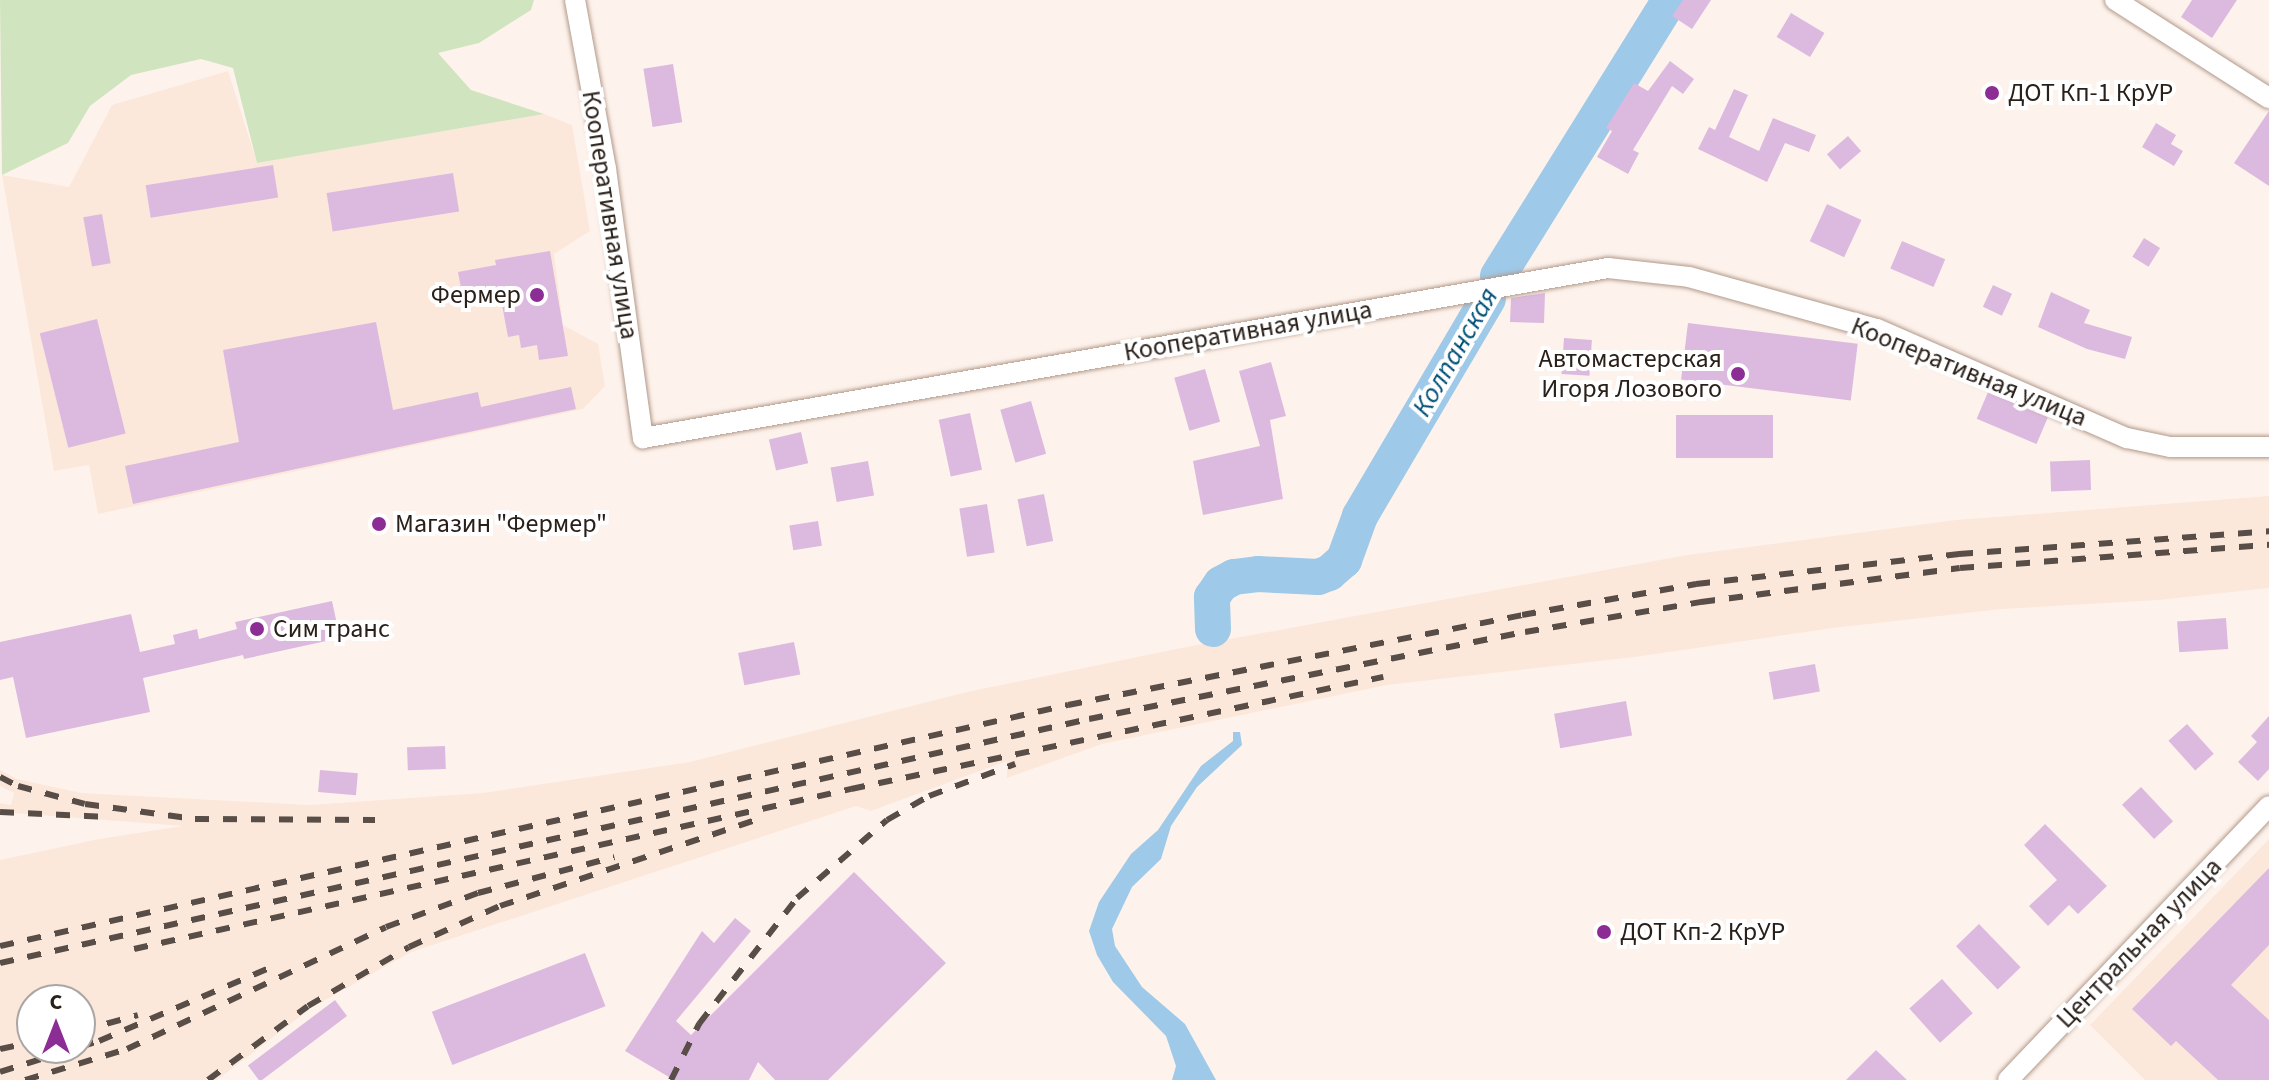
<!DOCTYPE html>
<meta charset="utf-8">
<style>
body{margin:0}
#map{position:relative;width:2269px;height:1080px;overflow:hidden;background:#fef3ec;font-family:"Source Sans 3",sans-serif}
div>[style]{position:absolute}
[style*='--x']{left:calc(var(--x)*1px);top:calc(var(--y)*1px);width:calc(var(--w)*1px);rotate:calc(var(--a)*1deg)}
.built>*{inset:0;background:#fce7db}
.green>*{inset:0;background:#d0e5bf}
.water>*{inset:0;background:#9ec9e8}
.river>*{height:36px;margin:-18px;padding:0 18px;transform-origin:18px;border-radius:18px;background:#9ec9e8}
.building>*{inset:0;background:#dcbae0;transform-origin:0 0}
.roads{filter:drop-shadow(0 0 2px #b2998b) drop-shadow(0 0 2px #b2998b)}
.street>*{height:20px;margin:-10px;padding:0 10px;transform-origin:10px;border-radius:10px;background:#fff}
.rail>*{height:6px;margin-top:-3px;transform-origin:0;background:repeating-linear-gradient(90deg,#584e47 0 14px,transparent 0 28px)}
.dots>*{width:22px;height:22px;translate:-50% -50%;box-sizing:border-box;border:4px solid #fff;border-radius:50%}
span{translate:-50% -50%;white-space:nowrap;text-align:center;line-height:1.15;-webkit-text-stroke:8px #fff;paint-order:stroke}
.poi-label{font-size:26px;color:#2a201a}
.left{translate:0 -50%;text-align:left}
.right{translate:-100% -50%;text-align:right}
.street-label{font-size:26px;color:#2a201a}
.water-label{font-size:28px;color:#014f77;font-style:italic}
.north{position:absolute;left:16px;top:984px;width:80px;height:80px;box-sizing:border-box;background:#fff;border:2px solid #aaa6a3;border-radius:50%;rotate:0deg;font-size:22px;font-weight:700;line-height:32px;text-align:center;color:#2a201a}
.north::after{content:'';display:block;margin:auto;width:28px;height:36px;background:#8c2d96;clip-path:polygon(50% 0,100% 100%,50% 72%,0 100%)}
</style>
<div id="map">
<div class="built">
<i style="clip-path:polygon(228px 71px,257px 163px,544px 114px,572px 125px,590px 231px,554px 254px,563px 325px,598px 344px,605px 386px,583px 409px,98px 514px,89px 465px,54px 471px,2px 175px,69px 187px,112px 105px)"></i>
<i style="clip-path:polygon(evenodd,2269px 496px,2269px 588px,2159px 600px,2002px 609px,1833px 628px,1635px 657px,1387px 685px,1102px 744px,1007px 778px,1007px 761px,871px 811px,856px 806px,411px 952px,311px 1008px,217px 1080px,0 1080px,0 860px,99px 839px,183px 826px,0 812px,0 803px,11px 805px,14px 793px,0 786px,0 770px,17px 779px,81px 793px,309px 805px,483px 793px,690px 762px,967px 692px,1181px 648px,1687px 555px,1956px 520px,2269px 496px,32px 1000px,80px 1000px,80px 1048px,32px 1048px,32px 1000px)"></i>
<i style="clip-path:polygon(2269px 839px,2269px 1080px,2145px 1080px,2090px 1025px)"></i>
</div>
<div class="green">
<i style="clip-path:polygon(0 0,534px 0,531px 10px,479px 43px,438px 53px,471px 90px,544px 114px,257px 163px,233px 68px,201px 59px,131px 75px,90px 106px,68px 143px,2px 175px)"></i>
</div>
<div class="water">
<i style="clip-path:polygon(1233px 732px,1240px 732px,1242px 745px,1197px 787px,1171px 826px,1161px 859px,1132px 887px,1112px 929px,1115px 946px,1142px 987px,1185px 1024px,1216px 1080px,1172px 1080px,1176px 1066px,1166px 1036px,1113px 982px,1097px 955px,1089px 931px,1099px 902px,1131px 854px,1158px 830px,1201px 766px,1233px 741px)"></i>
</div>
<div class="river">
<i style="--x:1498;--y:276;--w:325;--a:-58.1"></i>
<i style="--x:1213;--y:629;--w:32;--a:-92"></i>
<i style="--x:1212;--y:597;--w:16;--a:-55"></i>
<i style="--x:1221;--y:584;--w:15;--a:-28"></i>
<i style="--x:1234;--y:577;--w:24;--a:-7"></i>
<i style="--x:1258;--y:574;--w:60;--a:2.9"></i>
<i style="--x:1318;--y:577;--w:12;--a:-20"></i>
<i style="--x:1329;--y:573;--w:20;--a:-41"></i>
<i style="--x:1344;--y:560;--w:47;--a:-70"></i>
<i style="--x:1360;--y:516;--w:252;--a:-59.5"></i>
</div>
<div class="building">
<i style="clip-path:polygon(1683px 0,1711px 0,1692px 29px,1672px 16px)"></i>
<i style="clip-path:polygon(2192px 0,2237px 0,2212px 38px,2181px 17px)"></i>
<i style="left:1791px;top:13px;width:39px;height:28px;rotate:31deg"></i>
<i style="clip-path:polygon(1670px 61px,1694px 79px,1683px 94px,1672px 86px,1633px 150px,1639px 153px,1628px 174px,1597px 157px,1612px 131px,1606px 128px,1634px 83px,1648px 91px)"></i>
<i style="left:673px;top:64px;width:59px;height:30px;rotate:81deg"></i>
<i style="clip-path:polygon(1734px 89px,1748px 95px,1729px 137px,1759px 151px,1773px 118px,1816px 135px,1809px 152px,1785px 143px,1767px 182px,1698px 149px,1709px 127px,1715px 130px)"></i>
<i style="clip-path:polygon(2269px 111px,2269px 186px,2234px 163px)"></i>
<i style="clip-path:polygon(2156px 123px,2176px 135px,2171px 144px,2183px 151px,2174px 166px,2142px 147px)"></i>
<i style="left:1848px;top:136px;width:20px;height:28px;rotate:49deg"></i>
<i style="left:273px;top:165px;width:33px;height:129px;rotate:81deg"></i>
<i style="left:453px;top:173px;width:39px;height:128px;rotate:81deg"></i>
<i style="left:1827px;top:204px;width:38px;height:41px;rotate:25deg"></i>
<i style="left:102px;top:214px;width:50px;height:19px;rotate:80deg"></i>
<i style="left:2144px;top:238px;width:19px;height:22px;rotate:32deg"></i>
<i style="left:1902px;top:241px;width:47px;height:30px;rotate:23deg"></i>
<i style="clip-path:polygon(550px 251px,568px 356px,539px 360px,537px 345px,521px 348px,519px 335px,508px 337px,500px 294px,464px 304px,458px 272px,496px 265px,495px 260px)"></i>
<i style="left:1993px;top:285px;width:21px;height:24px;rotate:25deg"></i>
<i style="clip-path:polygon(2051px 292px,2090px 310px,2084px 323px,2132px 337px,2125px 359px,2087px 349px,2038px 327px)"></i>
<i style="clip-path:polygon(1545px 293px,1544px 323px,1510px 322px,1511px 298px)"></i>
<i style="left:97px;top:319px;width:118px;height:59px;rotate:76deg"></i>
<i style="clip-path:polygon(376px 322px,393px 410px,478px 392px,481px 407px,571px 387px,576px 409px,133px 504px,125px 466px,239px 442px,223px 350px)"></i>
<i style="left:1688px;top:323px;width:171px;height:57px;rotate:7deg"></i>
<i style="left:1564px;top:338px;width:28px;height:36px;rotate:4deg"></i>
<i style="clip-path:polygon(1271px 362px,1286px 416px,1270px 420px,1283px 499px,1203px 515px,1193px 461px,1260px 446px,1239px 371px)"></i>
<i style="left:1205px;top:369px;width:55px;height:32px;rotate:74deg"></i>
<i style="left:1988px;top:392px;width:65px;height:29px;rotate:23deg"></i>
<i style="left:1031px;top:401px;width:55px;height:32px;rotate:74deg"></i>
<i style="left:970px;top:413px;width:58px;height:32px;rotate:78deg"></i>
<i style="left:1676px;top:415px;width:97px;height:43px"></i>
<i style="left:801px;top:432px;width:32px;height:33px;rotate:77deg"></i>
<i style="left:2090px;top:460px;width:30px;height:40px;rotate:88deg"></i>
<i style="left:868px;top:461px;width:35px;height:38px;rotate:80deg"></i>
<i style="left:1044px;top:494px;width:48px;height:27px;rotate:79deg"></i>
<i style="left:987px;top:504px;width:49px;height:28px;rotate:81deg"></i>
<i style="left:818px;top:521px;width:25px;height:29px;rotate:81deg"></i>
<i style="clip-path:polygon(332px 601px,340px 638px,244px 659px,243px 655px,143px 678px,150px 712px,26px 738px,13px 677px,0 680px,0 642px,131px 614px,140px 652px,175px 644px,173px 635px,197px 629px,199px 639px,237px 629px,235px 622px)"></i>
<i style="left:2226px;top:618px;width:31px;height:49px;rotate:86deg"></i>
<i style="left:794px;top:642px;width:33px;height:57px;rotate:79deg"></i>
<i style="left:1815px;top:664px;width:28px;height:47px;rotate:80deg"></i>
<i style="left:1626px;top:701px;width:35px;height:73px;rotate:80deg"></i>
<i style="clip-path:polygon(2269px 716px,2269px 769px,2258px 781px,2238px 762px,2257px 742px,2251px 736px)"></i>
<i style="left:2187px;top:724px;width:40px;height:25px;rotate:48deg"></i>
<i style="left:445px;top:746px;width:23px;height:38px;rotate:88deg"></i>
<i style="left:320px;top:770px;width:38px;height:22px;rotate:5deg"></i>
<i style="left:2141px;top:787px;width:47px;height:26px;rotate:47deg"></i>
<i style="clip-path:polygon(2045px 824px,2107px 886px,2078px 914px,2069px 905px,2048px 926px,2029px 906px,2057px 880px,2024px 845px)"></i>
<i style="clip-path:polygon(2269px 868px,2269px 945px,2231px 985px,2269px 1020px,2269px 1080px,2218px 1080px,2176px 1041px,2171px 1046px,2132px 1009px)"></i>
<i style="clip-path:polygon(854px 872px,946px 963px,828px 1080px,775px 1080px,758px 1062px,749px 1080px,674px 1080px,625px 1051px,702px 931px,714px 943px,735px 918px,751px 931px,676px 1021px,691px 1035px)"></i>
<i style="left:1979px;top:924px;width:60px;height:32px;rotate:46deg"></i>
<i style="left:585px;top:953px;width:57px;height:164px;rotate:69deg"></i>
<i style="left:1942px;top:979px;width:46px;height:44px;rotate:48deg"></i>
<i style="left:335px;top:1000px;width:20px;height:109px;rotate:53deg"></i>
<i style="clip-path:polygon(1876px 1050px,1907px 1080px,1846px 1080px)"></i>
</div>
<div class="roads">
<div class="street">
<i style="--x:575;--y:0;--w:172;--a:79.6"></i>
<i style="--x:606;--y:169;--w:272;--a:82.2"></i>
<i style="--x:643;--y:438;--w:980;--a:-9.99"></i>
<i style="--x:1608;--y:268;--w:81;--a:6.3"></i>
<i style="--x:1689;--y:277;--w:195;--a:15.5"></i>
<i style="--x:1877;--y:329;--w:273;--a:23.6"></i>
<i style="--x:2127;--y:438;--w:44;--a:11.8"></i>
<i style="--x:2170;--y:447;--w:99;--a:0"></i>
<i style="--x:2115;--y:0;--w:183;--a:32.5"></i>
<i style="--x:2008;--y:1080;--w:378;--a:-46.4"></i>
</div>
</div>
<div class="rail">
<i style="--x:0;--y:777;--w:20;--a:27"></i>
<i style="--x:18;--y:786;--w:69;--a:15"></i>
<i style="--x:85;--y:804;--w:111;--a:7.8"></i>
<i style="--x:195;--y:819;--w:180;--a:0.3"></i>
<i style="--x:0;--y:812;--w:108;--a:2.7"></i>
<i style="--x:0;--y:946;--w:1095;--a:-12.72"></i>
<i style="--x:1068;--y:705;--w:463;--a:-11.2"></i>
<i style="--x:1522;--y:615;--w:177;--a:-10.1"></i>
<i style="--x:1696;--y:584;--w:265;--a:-6.5"></i>
<i style="--x:1959;--y:554;--w:311;--a:-4.2"></i>
<i style="--x:134;--y:949;--w:735;--a:-12.58"></i>
<i style="--x:851;--y:789;--w:544;--a:-11.89"></i>
<i style="--x:0;--y:963;--w:1116;--a:-12.63"></i>
<i style="--x:1089;--y:719;--w:445;--a:-11.3"></i>
<i style="--x:1525;--y:632;--w:179;--a:-9.7"></i>
<i style="--x:1701;--y:602;--w:261;--a:-7.5"></i>
<i style="--x:1960;--y:568;--w:310;--a:-4.3"></i>
<i style="--x:80;--y:1031;--w:60;--a:-15.4"></i>
<i style="--x:0;--y:1049;--w:33;--a:-12"></i>
<i style="--x:0;--y:1072;--w:104;--a:-17.4"></i>
<i style="--x:99;--y:1041;--w:193;--a:-23.2"></i>
<i style="--x:25;--y:1080;--w:107;--a:-16.9"></i>
<i style="--x:127;--y:1049;--w:286;--a:-25.2"></i>
<i style="--x:386;--y:927;--w:98;--a:-20.3"></i>
<i style="--x:478;--y:893;--w:141;--a:-14.8"></i>
<i style="--x:208;--y:1080;--w:124;--a:-36.5"></i>
<i style="--x:308;--y:1006;--w:117;--a:-30.3"></i>
<i style="--x:409;--y:947;--w:100;--a:-24.3"></i>
<i style="--x:500;--y:906;--w:270;--a:-18.6"></i>
<i style="--x:671;--y:1080;--w:63;--a:-63.4"></i>
<i style="--x:699;--y:1024;--w:160;--a:-52.1"></i>
<i style="--x:797;--y:898;--w:119;--a:-40.9"></i>
<i style="--x:887;--y:820;--w:48;--a:-29.7"></i>
<i style="--x:929;--y:796;--w:92;--a:-20.4"></i>
</div>
<div class="dots">
<i style="left:1992px;top:93px;background:#8c2d96"></i>
<i style="left:537px;top:295px;background:#8c2d96"></i>
<i style="left:1738px;top:374px;background:#8c2d96"></i>
<i style="left:379px;top:524px;background:#8c2d96"></i>
<i style="left:257px;top:629px;background:#8c2d96"></i>
<i style="left:1604px;top:932px;background:#8c2d96"></i>
</div>
<div class="poi-label">
<span class="left" style="left:2008px;top:93px">ДОТ Кп-1 КрУР</span>
<span class="right" style="left:521px;top:295px">Фермер</span>
<span class="right" style="left:1722px;top:374px">Автомастерская<br>Игоря Лозового</span>
<span class="left" style="left:395px;top:524px">Магазин "Фермер"</span>
<span class="left" style="left:273px;top:629px">Сим транс</span>
<span class="left" style="left:1620px;top:932px">ДОТ Кп-2 КрУР</span>
</div>
<div class="street-label">
<span style="left:610px;top:215px;rotate:81deg">Кооперативная улица</span>
<span style="left:1248px;top:331px;rotate:-10deg">Кооперативная улица</span>
<span style="left:1969px;top:372px;rotate:22deg">Кооперативная улица</span>
<span style="left:2139px;top:943px;rotate:-46deg">Центральная улица</span>
</div>
<div class="water-label">
<span style="left:1455px;top:352px;rotate:-60deg">Колпанская</span>
</div>
<div class="north">С</div>
</div>
